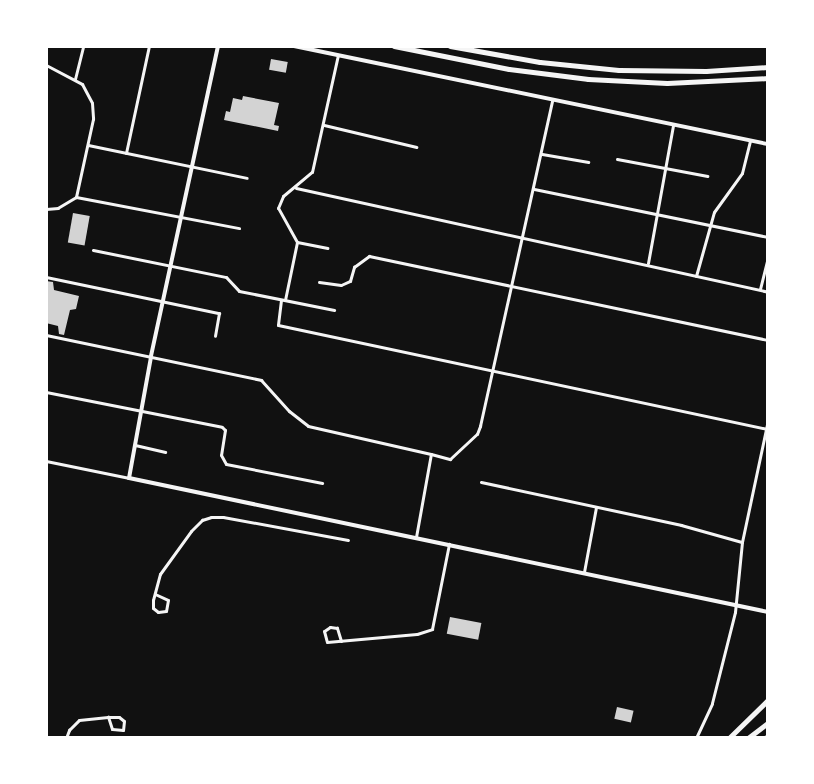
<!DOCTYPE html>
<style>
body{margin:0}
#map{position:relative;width:814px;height:784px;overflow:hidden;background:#111;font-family:"Golos Text",sans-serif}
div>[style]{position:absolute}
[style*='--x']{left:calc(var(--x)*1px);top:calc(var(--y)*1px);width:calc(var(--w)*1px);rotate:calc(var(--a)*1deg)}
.building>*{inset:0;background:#d3d3d3;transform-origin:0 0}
.minor>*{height:3px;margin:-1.5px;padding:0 1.5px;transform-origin:1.5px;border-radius:1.5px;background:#f5f5f5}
.tertiary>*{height:4px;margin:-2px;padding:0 2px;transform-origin:2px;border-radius:2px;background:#f5f5f5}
.secondary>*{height:4.5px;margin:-2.25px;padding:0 2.25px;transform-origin:2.25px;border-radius:2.25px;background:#f5f5f5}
.primary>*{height:5px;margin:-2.5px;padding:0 2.5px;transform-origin:2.5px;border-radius:2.5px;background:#f5f5f5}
.tram>*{height:1px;margin:-0.5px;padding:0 0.5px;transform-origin:0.5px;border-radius:0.5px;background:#9a9a9a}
span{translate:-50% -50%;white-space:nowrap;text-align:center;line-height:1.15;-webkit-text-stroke:5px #fff;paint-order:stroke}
.frame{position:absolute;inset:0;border:48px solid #fff;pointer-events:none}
</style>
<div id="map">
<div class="building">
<i style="left:271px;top:59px;width:17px;height:11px;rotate:10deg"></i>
<i style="clip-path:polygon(243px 96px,279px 103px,274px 125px,279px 126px,278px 131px,224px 120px,226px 111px,230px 112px,233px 98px,242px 100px)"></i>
<i style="left:73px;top:213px;width:17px;height:30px;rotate:10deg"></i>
<i style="clip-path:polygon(46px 281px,53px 282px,54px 290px,79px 296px,76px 309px,70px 310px,64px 335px,59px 334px,58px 326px,46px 323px)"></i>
<i style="left:450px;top:617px;width:32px;height:17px;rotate:11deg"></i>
<i style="left:617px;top:707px;width:17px;height:12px;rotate:13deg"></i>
</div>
<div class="minor">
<i style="--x:46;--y:65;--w:41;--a:27.8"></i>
<i style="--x:82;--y:84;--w:21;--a:62"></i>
<i style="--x:92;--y:103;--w:16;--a:86"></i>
<i style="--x:93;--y:119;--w:80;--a:102.3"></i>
<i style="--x:76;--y:197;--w:21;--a:149"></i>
<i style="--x:58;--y:208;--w:12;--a:175"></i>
<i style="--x:75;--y:79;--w:34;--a:-76"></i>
<i style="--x:324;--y:125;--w:95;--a:13.4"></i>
<i style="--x:88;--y:145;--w:162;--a:11.7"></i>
<i style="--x:126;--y:153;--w:109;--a:-77.9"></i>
<i style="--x:542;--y:154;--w:47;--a:9.9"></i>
<i style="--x:617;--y:159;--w:92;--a:10.7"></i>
<i style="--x:296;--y:188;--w:483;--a:12.4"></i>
<i style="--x:534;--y:189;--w:239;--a:11.6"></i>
<i style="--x:76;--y:197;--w:166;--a:10.8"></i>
<i style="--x:297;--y:242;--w:31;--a:11"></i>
<i style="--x:93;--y:250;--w:136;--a:11.5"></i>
<i style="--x:226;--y:277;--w:19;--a:47"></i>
<i style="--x:239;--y:291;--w:97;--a:11.3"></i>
<i style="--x:648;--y:263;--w:140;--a:-79.7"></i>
<i style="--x:696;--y:276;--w:66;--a:-74.3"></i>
<i style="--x:714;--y:212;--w:48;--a:-54.3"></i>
<i style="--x:742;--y:173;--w:33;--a:-76"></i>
<i style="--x:46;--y:277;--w:177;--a:11.8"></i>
<i style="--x:219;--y:313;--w:23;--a:100"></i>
<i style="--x:319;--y:282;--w:22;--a:8"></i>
<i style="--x:341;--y:285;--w:10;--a:-24"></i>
<i style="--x:350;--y:281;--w:15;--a:-74"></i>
<i style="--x:354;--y:267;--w:19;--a:-36"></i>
<i style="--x:369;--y:256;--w:408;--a:11.9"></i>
<i style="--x:760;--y:289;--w:34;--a:-76"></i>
<i style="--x:281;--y:300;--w:25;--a:97"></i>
<i style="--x:278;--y:325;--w:499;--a:12"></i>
<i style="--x:285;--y:300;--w:59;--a:-78.3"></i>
<i style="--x:297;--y:242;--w:39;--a:-119"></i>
<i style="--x:278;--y:208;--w:13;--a:-67"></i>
<i style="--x:283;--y:196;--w:38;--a:-40"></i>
<i style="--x:312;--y:172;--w:120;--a:-77.5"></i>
<i style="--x:46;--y:335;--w:220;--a:11.8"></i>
<i style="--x:261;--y:380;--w:42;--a:47.9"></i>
<i style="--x:289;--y:411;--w:24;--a:38"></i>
<i style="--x:308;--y:426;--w:126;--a:12.8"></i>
<i style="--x:46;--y:392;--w:179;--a:11.2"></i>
<i style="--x:222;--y:427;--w:4;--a:45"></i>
<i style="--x:225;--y:430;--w:25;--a:99"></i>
<i style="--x:221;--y:455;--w:10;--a:61"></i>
<i style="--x:226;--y:464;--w:98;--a:11.2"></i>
<i style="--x:135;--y:445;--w:31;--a:13"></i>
<i style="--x:46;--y:461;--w:85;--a:11.6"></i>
<i style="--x:481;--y:482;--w:205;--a:12.1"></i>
<i style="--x:681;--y:525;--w:63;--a:15.6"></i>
<i style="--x:416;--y:537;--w:84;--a:-79.8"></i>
<i style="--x:431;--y:454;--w:20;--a:15"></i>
<i style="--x:450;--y:459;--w:37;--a:-43"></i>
<i style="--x:477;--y:434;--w:9;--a:-69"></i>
<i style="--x:480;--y:426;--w:334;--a:-77.5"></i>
<i style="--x:584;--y:572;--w:66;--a:-79.5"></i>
<i style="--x:155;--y:594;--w:14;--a:25"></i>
<i style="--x:168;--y:600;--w:11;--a:100"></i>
<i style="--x:166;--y:611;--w:8;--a:173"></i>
<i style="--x:158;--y:612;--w:6;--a:-141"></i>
<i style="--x:153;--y:608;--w:8;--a:-90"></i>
<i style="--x:153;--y:600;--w:27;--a:-75"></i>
<i style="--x:160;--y:574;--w:53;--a:-54.2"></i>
<i style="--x:191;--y:531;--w:16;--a:-45"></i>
<i style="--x:202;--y:520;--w:9;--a:-18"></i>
<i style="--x:211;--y:517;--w:12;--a:0"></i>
<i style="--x:223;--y:517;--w:127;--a:10.4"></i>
<i style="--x:341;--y:641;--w:14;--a:-107"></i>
<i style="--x:337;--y:628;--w:7;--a:-172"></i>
<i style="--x:330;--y:627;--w:7;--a:146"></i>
<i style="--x:324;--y:631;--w:11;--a:75"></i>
<i style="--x:327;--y:642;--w:90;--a:-5.1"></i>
<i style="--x:417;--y:634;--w:16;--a:-18"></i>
<i style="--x:432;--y:629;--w:87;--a:-78.7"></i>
<i style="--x:66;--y:738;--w:9;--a:-69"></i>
<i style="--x:69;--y:730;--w:14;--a:-45"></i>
<i style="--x:79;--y:720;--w:29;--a:-6"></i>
<i style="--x:108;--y:717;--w:11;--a:0"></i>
<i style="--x:119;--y:717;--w:6;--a:39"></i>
<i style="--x:124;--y:721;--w:9;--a:96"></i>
<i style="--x:123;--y:730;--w:11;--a:-175"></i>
<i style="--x:112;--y:729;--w:13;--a:-108"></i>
<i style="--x:696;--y:738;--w:38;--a:-65"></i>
<i style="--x:712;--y:703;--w:94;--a:-75.8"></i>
<i style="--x:735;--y:612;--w:70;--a:-84.3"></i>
<i style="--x:742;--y:542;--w:125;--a:-78"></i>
</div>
<div class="tertiary">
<i style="--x:218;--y:46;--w:318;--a:102.2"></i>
<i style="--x:151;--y:357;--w:123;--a:100.3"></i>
<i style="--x:129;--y:478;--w:653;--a:11.84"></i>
<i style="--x:294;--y:46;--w:484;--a:11.7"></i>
</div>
<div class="secondary">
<i style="--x:729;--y:738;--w:54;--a:-44.3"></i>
<i style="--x:748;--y:738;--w:25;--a:-37"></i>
</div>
<div class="primary">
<i style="--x:394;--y:46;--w:117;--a:11.3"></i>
<i style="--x:509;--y:69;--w:80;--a:7.2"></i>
<i style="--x:588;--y:79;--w:79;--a:2.9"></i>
<i style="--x:667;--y:83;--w:101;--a:-2.8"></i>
<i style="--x:450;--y:46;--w:91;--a:10.1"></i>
<i style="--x:540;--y:62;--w:79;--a:5.8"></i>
<i style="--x:619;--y:70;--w:87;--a:0.7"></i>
<i style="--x:706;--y:71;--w:62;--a:-3.7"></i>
</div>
<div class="tram">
<i style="--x:762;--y:738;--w:8;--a:-40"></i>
</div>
<div class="frame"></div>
</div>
